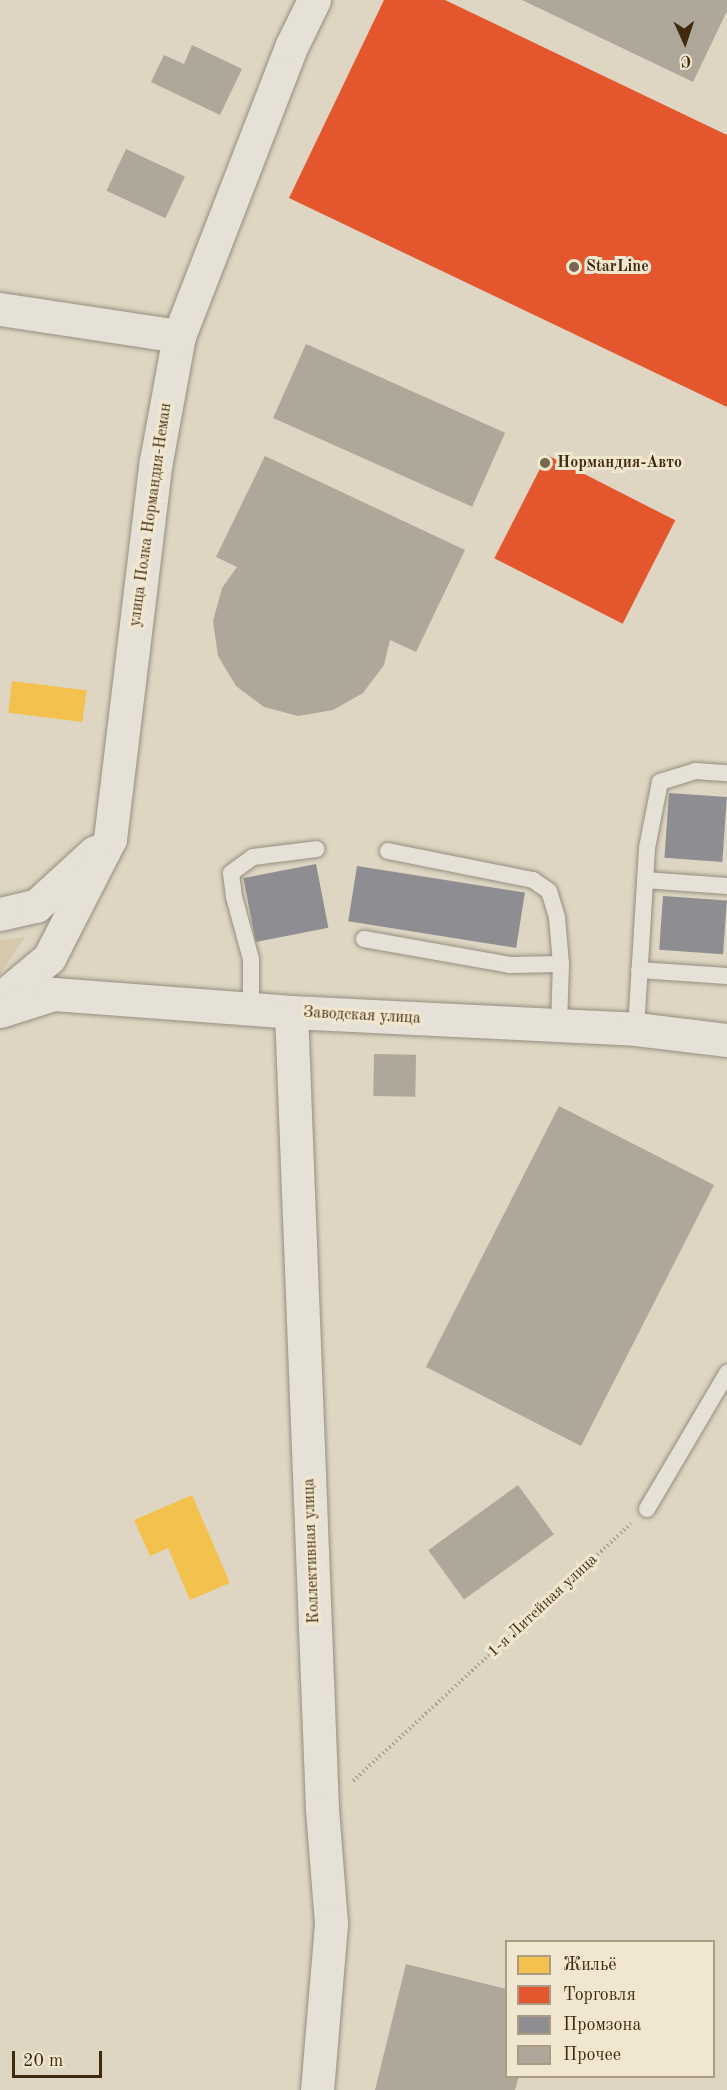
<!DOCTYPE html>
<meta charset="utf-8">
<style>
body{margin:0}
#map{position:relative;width:727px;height:2090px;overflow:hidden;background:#ded6c3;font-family:"Old Standard TT",serif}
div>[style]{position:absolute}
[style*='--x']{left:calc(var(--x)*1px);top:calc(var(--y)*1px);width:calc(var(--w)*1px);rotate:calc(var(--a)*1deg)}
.green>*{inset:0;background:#d5c8ac}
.homes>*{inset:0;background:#f2c14e;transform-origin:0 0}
.shops>*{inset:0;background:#e4572e;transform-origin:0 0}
.industry>*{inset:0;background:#8d8d92;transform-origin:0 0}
.building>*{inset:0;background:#afa799;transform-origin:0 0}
.path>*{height:4px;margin-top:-2px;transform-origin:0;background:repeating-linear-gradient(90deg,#a7a197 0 1.5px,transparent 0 4.5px)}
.roads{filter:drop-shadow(0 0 2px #958e7f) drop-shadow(0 0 2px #958e7f)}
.service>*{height:16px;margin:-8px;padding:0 8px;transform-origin:8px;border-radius:8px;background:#e5e1d7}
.minor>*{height:33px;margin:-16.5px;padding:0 16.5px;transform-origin:16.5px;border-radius:16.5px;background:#e5e1d7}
.dots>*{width:16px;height:16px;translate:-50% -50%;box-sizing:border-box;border:3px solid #f1e7d0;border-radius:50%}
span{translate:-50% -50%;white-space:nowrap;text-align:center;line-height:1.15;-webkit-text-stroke:6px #f1e7d0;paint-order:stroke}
.poi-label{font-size:16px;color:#402a0e;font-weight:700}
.left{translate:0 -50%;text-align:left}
.street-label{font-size:16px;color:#402a0e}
.legend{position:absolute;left:505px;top:1940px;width:210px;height:138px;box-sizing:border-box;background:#f1e7d0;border:2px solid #aa9b82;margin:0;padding:8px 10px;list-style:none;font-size:18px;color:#402a0e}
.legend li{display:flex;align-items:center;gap:12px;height:30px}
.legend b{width:30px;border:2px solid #aa9b82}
.north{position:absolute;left:655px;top:12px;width:60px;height:60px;-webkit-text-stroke:4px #f1e7d0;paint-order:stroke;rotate:177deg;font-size:16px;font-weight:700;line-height:24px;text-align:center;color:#402a0e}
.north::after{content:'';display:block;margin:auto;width:21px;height:27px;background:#402a0e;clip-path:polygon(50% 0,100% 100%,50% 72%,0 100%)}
.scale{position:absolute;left:12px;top:2051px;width:90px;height:27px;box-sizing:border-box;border:3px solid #402a0e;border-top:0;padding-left:8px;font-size:18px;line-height:21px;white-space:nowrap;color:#402a0e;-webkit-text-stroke:4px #f1e7d0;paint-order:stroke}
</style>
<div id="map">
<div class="green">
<i style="clip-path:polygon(25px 937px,0 974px,0 940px)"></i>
</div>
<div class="homes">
<i style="left:12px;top:681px;width:75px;height:32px;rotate:7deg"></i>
<i style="clip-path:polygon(192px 1495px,230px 1583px,190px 1600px,168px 1548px,150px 1556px,134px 1520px)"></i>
</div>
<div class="shops">
<i style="clip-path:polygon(384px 0,445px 0,727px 135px,727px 407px,289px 198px)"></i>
<i style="left:547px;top:455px;width:144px;height:116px;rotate:27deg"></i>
</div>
<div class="industry">
<i style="left:669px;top:793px;width:58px;height:65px;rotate:4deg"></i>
<i style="left:316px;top:864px;width:65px;height:74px;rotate:79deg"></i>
<i style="left:357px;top:866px;width:170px;height:56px;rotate:9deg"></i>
<i style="left:663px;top:896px;width:64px;height:54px;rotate:4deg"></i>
</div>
<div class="building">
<i style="clip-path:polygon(522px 0,727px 0,727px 11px,693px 82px)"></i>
<i style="clip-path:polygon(192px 45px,242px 69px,220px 115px,151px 82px,164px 55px,184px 64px)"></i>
<i style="left:126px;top:149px;width:65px;height:46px;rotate:25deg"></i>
<i style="left:306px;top:344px;width:218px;height:81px;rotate:24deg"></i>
<i style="clip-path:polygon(265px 456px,465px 550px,416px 652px,390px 640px,384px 665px,363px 693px,333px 710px,298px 716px,264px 707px,236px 686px,218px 656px,213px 621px,222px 588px,237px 567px,216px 557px)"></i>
<i style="left:374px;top:1054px;width:42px;height:42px;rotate:1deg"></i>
<i style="left:559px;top:1106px;width:174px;height:293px;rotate:27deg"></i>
<i style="left:518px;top:1485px;width:61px;height:111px;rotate:54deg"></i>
<i style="clip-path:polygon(406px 1964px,506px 1989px,506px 2076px,519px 2076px,515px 2090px,375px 2090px)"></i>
</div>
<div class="path">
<i style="--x:353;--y:1781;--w:379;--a:-42.8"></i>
</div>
<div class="roads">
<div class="service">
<i style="--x:388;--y:851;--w:148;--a:11.3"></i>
<i style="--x:533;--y:880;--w:19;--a:35"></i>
<i style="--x:549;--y:891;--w:28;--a:73"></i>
<i style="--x:557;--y:918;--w:46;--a:85"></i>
<i style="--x:561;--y:964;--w:61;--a:91.9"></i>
<i style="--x:645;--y:880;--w:82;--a:4.2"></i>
<i style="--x:364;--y:939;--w:148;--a:10.1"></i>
<i style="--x:510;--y:965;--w:51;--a:-1.1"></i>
<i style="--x:639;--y:970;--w:88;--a:3.9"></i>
<i style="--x:251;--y:1009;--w:50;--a:-90"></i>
<i style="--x:251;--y:959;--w:64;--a:-105.3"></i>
<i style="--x:234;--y:897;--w:24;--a:-97"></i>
<i style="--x:231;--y:873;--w:27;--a:-36"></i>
<i style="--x:253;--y:857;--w:64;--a:-7.1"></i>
<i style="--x:636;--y:1029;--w:181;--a:-86.5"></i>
<i style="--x:647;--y:848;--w:67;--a:-78.9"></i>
<i style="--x:660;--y:782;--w:37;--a:-17"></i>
<i style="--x:695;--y:771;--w:32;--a:4"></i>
<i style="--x:647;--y:1509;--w:158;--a:-59.5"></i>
</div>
<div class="minor">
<i style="--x:0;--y:309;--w:181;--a:8.6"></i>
<i style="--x:0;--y:914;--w:37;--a:-13"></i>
<i style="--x:36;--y:906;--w:80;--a:-42.5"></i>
<i style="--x:0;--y:999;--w:64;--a:-39.9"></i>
<i style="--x:49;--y:958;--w:134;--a:-62.9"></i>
<i style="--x:110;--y:839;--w:381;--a:-83.1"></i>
<i style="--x:156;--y:461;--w:127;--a:-79.6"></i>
<i style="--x:179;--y:336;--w:312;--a:-68.8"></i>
<i style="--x:292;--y:45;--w:50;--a:-63.9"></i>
<i style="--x:0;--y:1011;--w:57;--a:-17.5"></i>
<i style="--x:54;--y:994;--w:238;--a:4.3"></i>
<i style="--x:291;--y:1012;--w:345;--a:2.8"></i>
<i style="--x:636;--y:1029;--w:92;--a:6.9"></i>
<i style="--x:291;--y:1012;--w:798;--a:87.77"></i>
<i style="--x:322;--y:1809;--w:115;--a:85.5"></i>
<i style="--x:331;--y:1924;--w:167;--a:94.8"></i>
</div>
</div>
<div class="dots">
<i style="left:574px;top:267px;background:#77664d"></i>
<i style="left:545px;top:463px;background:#77664d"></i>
</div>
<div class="poi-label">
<span class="left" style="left:586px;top:267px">StarLine</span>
<span class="left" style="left:557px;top:463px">Нормандия-Авто</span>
</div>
<div class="street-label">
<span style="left:151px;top:515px;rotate:-82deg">улица Полка Нормандия-Неман</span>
<span style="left:362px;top:1016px;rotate:3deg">Заводская улица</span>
<span style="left:312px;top:1551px;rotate:-92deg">Коллективная улица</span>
<span style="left:543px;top:1606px;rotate:-43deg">1-я Литейная улица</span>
</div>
<ul class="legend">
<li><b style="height:16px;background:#f2c14e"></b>Жильё</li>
<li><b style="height:16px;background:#e4572e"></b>Торговля</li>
<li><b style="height:16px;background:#8d8d92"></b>Промзона</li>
<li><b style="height:16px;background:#afa799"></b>Прочее</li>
</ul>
<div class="north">С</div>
<div class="scale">20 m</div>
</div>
